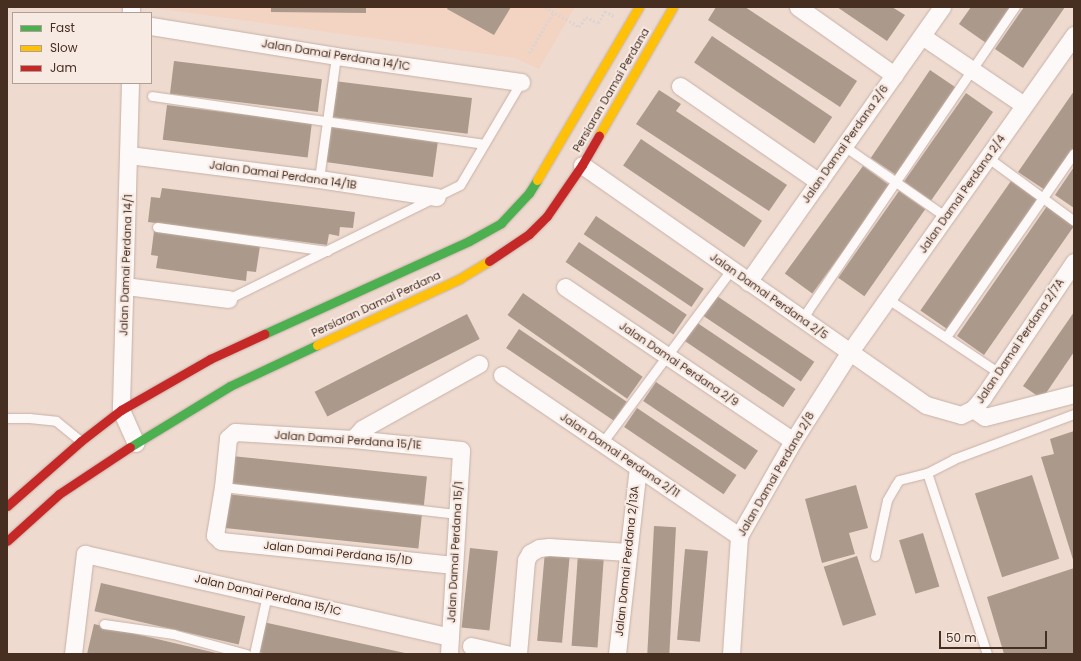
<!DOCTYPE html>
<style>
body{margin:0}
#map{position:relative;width:1081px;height:661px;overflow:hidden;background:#efdacf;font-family:Poppins,sans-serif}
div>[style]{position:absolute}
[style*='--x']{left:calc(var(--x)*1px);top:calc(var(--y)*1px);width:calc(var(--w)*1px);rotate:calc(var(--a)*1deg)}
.built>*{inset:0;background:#f3d3c2}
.building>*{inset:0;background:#ab9a8b;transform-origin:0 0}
.path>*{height:2.5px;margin-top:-1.25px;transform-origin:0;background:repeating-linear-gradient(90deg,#dbd4d0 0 2px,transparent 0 4px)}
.roads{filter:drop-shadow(0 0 1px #c6b1a6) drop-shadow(0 0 1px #c6b1a6)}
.lane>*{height:9px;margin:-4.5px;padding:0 4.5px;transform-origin:4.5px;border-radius:4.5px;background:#fdf9f8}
.street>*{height:17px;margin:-8.5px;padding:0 8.5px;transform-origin:8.5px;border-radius:8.5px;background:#fdf9f8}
.fast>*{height:9px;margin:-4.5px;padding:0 4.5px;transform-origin:4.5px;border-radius:4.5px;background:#4caf50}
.slow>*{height:9px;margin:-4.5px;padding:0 4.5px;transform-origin:4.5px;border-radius:4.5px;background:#ffc107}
.jam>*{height:9px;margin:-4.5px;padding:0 4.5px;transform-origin:4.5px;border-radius:4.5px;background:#c62828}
span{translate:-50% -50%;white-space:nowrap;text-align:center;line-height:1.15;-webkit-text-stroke:4px #f7eae3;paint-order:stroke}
.street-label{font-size:11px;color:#462e21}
.frame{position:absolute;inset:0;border:8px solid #462e21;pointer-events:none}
.legend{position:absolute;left:12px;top:12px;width:140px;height:72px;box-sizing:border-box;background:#f7eae3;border:1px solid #b09f95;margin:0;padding:5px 7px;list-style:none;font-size:12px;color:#462e21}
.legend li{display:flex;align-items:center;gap:8px;height:20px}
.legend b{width:20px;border:1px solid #b09f95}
.scale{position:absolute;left:939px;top:631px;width:108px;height:18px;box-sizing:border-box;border:2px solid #462e21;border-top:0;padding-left:5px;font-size:12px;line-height:14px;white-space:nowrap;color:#462e21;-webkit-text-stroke:3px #f7eae3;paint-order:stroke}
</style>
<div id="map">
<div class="built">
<i style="clip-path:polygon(147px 7px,575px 7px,539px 69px,515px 58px)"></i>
</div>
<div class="building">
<i style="clip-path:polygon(271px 7px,366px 7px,366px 13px,271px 12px)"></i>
<i style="clip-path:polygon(448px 7px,511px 7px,494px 35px,447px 9px)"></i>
<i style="clip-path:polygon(716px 7px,745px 7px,857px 81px,840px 107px,708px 20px)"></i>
<i style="clip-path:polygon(837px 7px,892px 7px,905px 15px,887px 41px)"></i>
<i style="clip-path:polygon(971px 7px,1011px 7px,986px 43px,959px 24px)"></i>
<i style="clip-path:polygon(1024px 7px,1065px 7px,1023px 68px,995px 49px)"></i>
<i style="left:712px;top:36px;width:145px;height:32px;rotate:34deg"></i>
<i style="left:174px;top:61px;width:149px;height:33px;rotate:7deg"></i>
<i style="left:930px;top:70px;width:32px;height:106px;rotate:34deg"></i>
<i style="left:334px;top:81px;width:139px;height:36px;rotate:7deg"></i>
<i style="clip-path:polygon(659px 90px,681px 104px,676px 111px,787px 185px,769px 211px,636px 124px)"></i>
<i style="clip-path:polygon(1074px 91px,1074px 148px,1045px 190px,1018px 172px)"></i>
<i style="left:966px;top:93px;width:33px;height:108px;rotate:35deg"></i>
<i style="left:167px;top:105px;width:146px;height:35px;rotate:7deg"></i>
<i style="left:329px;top:126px;width:110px;height:36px;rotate:8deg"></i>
<i style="left:641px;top:139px;width:146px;height:32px;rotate:34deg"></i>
<i style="left:863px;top:166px;width:34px;height:133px;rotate:36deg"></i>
<i style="clip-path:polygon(1074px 167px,1074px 208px,1055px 195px)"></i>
<i style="left:1011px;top:181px;width:33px;height:158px;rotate:35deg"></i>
<i style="clip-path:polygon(162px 188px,355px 212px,353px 228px,340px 227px,339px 236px,329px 234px,327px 245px,148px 222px,151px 197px,160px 198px)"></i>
<i style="left:899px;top:191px;width:32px;height:106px;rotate:35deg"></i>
<i style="clip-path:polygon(1047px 206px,1074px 224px,1074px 226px,984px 355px,957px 336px)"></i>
<i style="left:596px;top:216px;width:130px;height:22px;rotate:34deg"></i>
<i style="clip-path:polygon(154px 231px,260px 246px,256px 272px,247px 271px,246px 281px,156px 268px,158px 256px,151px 255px)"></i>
<i style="left:579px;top:242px;width:130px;height:24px;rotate:34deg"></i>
<i style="left:523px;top:293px;width:146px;height:27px;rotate:35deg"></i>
<i style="left:714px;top:294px;width:121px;height:24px;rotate:34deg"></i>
<i style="clip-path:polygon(1074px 312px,1074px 352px,1042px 399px,1023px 386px)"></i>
<i style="left:467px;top:314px;width:28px;height:171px;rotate:63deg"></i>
<i style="left:696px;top:322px;width:120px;height:22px;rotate:34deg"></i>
<i style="left:519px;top:329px;width:130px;height:23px;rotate:34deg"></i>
<i style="left:656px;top:382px;width:123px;height:23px;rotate:34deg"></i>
<i style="left:637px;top:408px;width:120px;height:23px;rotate:34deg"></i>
<i style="clip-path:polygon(1074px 431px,1074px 563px,1041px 457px,1054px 454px,1050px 439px)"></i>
<i style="left:232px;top:456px;width:196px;height:29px;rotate:6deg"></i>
<i style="left:1032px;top:475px;width:88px;height:60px;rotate:72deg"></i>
<i style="clip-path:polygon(856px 485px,868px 528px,849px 533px,855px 554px,822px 563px,805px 499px)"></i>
<i style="left:226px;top:494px;width:197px;height:34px;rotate:6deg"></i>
<i style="left:654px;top:526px;width:22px;height:128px;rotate:3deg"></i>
<i style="left:923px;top:533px;width:56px;height:25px;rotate:73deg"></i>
<i style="left:470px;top:548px;width:28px;height:80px;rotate:6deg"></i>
<i style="left:685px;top:549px;width:23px;height:91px;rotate:5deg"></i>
<i style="left:545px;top:551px;width:25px;height:90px;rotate:5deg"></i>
<i style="left:578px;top:554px;width:26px;height:92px;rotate:4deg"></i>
<i style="left:857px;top:556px;width:62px;height:35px;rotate:72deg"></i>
<i style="clip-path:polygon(1074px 568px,1074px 654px,1004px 654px,987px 597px)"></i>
<i style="left:101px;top:583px;width:148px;height:29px;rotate:13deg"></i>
<i style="clip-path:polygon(263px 622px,405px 653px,405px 654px,268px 654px,257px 652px)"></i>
<i style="clip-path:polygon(94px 624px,216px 653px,216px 654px,87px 654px)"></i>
</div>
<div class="path">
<i style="--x:545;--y:7;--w:39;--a:30"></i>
<i style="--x:579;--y:27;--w:12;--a:-55"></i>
<i style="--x:586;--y:17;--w:13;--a:27"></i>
<i style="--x:598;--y:23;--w:14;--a:-60"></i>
<i style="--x:605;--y:11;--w:10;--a:29"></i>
<i style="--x:529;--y:53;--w:47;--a:-59"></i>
</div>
<div class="roads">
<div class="lane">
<i style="--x:152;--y:96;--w:335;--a:8.2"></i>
<i style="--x:844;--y:146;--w:124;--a:34.8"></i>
<i style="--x:987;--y:157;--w:108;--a:36.3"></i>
<i style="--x:319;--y:179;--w:124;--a:-82.1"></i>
<i style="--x:157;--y:227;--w:172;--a:8"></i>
<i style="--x:228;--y:299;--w:258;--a:-26.2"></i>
<i style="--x:460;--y:185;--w:120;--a:-59.4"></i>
<i style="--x:888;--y:299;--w:133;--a:33.7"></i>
<i style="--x:803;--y:320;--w:11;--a:-63"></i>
<i style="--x:808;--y:310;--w:367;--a:-55.7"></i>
<i style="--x:946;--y:337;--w:224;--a:-55.2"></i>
<i style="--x:7;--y:418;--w:22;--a:0"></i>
<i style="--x:29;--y:418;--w:27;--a:6"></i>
<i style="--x:56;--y:421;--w:32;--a:39"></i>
<i style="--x:602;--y:443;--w:216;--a:-53.3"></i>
<i style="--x:223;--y:487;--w:236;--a:6.6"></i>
<i style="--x:875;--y:556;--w:57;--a:-77.9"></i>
<i style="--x:887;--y:500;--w:16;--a:-60"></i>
<i style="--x:895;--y:486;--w:7;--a:-56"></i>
<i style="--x:899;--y:480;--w:29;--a:-14"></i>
<i style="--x:104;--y:624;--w:70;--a:8.2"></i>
<i style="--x:173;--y:634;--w:76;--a:15.3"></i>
<i style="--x:254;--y:654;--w:60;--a:-77.6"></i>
<i style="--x:987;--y:654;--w:191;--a:-108.3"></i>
<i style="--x:927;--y:473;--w:30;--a:-27"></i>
<i style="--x:954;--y:459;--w:128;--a:-20.6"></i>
</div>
<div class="street">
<i style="--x:798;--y:7;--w:118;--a:35.3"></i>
<i style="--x:131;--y:13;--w:6;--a:-90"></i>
<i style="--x:151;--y:26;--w:187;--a:9.2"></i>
<i style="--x:336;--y:56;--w:187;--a:8"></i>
<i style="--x:922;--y:36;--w:123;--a:34.1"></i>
<i style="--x:130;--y:83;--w:327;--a:91.6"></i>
<i style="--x:121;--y:410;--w:36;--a:66"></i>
<i style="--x:680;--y:86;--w:169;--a:34.6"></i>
<i style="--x:129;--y:155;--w:192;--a:7.2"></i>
<i style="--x:319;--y:179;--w:119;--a:8.7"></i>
<i style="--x:582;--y:165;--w:419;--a:34.9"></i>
<i style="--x:926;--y:405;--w:36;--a:16"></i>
<i style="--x:961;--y:415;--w:13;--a:-27"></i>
<i style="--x:973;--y:409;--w:16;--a:-50"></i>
<i style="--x:983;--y:397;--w:163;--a:-56"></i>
<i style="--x:748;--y:282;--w:337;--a:-54.8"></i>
<i style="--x:125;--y:286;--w:104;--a:7.2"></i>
<i style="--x:565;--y:287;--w:275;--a:34"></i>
<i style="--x:502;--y:375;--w:287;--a:34.2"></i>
<i style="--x:973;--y:409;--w:14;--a:34"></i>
<i style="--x:985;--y:417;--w:92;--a:-14.5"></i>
<i style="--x:353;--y:439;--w:13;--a:-48"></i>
<i style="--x:362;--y:429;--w:134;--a:-29.1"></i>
<i style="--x:471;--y:646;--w:37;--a:13"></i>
<i style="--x:73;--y:654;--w:101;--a:-83.2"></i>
<i style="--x:85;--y:554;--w:374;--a:12.8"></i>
<i style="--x:449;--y:654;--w:204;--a:-86.6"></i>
<i style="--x:461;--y:450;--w:109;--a:-174.2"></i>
<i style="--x:353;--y:439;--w:118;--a:-176.6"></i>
<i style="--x:235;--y:432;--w:9;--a:139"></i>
<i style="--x:228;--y:438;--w:49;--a:95.8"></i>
<i style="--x:223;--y:487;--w:49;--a:99.5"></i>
<i style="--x:215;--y:535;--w:8;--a:45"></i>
<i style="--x:221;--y:541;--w:234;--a:5.9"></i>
<i style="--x:518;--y:654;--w:94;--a:-85.1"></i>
<i style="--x:526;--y:560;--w:8;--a:-60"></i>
<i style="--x:530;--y:553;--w:10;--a:-29"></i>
<i style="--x:539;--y:548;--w:10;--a:-6"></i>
<i style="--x:549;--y:547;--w:79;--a:3.6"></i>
<i style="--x:617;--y:654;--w:188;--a:-83.6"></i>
<i style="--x:731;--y:654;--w:118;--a:-86.1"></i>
<i style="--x:739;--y:536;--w:109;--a:-60.4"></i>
<i style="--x:793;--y:441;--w:104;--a:-57.5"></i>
<i style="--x:849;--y:353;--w:390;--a:-54.7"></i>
</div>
<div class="fast">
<i style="--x:264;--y:334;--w:225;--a:-24.4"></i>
<i style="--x:469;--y:241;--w:37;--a:-29"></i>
<i style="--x:501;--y:223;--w:41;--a:-47"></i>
<i style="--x:529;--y:193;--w:15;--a:-58"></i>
<i style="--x:130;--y:447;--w:117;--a:-31.4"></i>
<i style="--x:230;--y:386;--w:96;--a:-25.2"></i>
</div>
<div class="slow">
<i style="--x:599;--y:135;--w:148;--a:-60"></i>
<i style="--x:537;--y:180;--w:201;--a:-59.5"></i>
<i style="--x:317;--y:345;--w:157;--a:-24.9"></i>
<i style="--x:459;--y:279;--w:35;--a:-31"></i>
</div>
<div class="jam">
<i style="--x:489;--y:261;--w:48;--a:-34"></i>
<i style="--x:529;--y:234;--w:25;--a:-45"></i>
<i style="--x:547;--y:216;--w:62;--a:-55.5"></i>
<i style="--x:582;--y:165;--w:34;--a:-60"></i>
<i style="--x:7;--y:506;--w:98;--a:-41.3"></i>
<i style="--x:81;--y:441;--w:51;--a:-37.8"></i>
<i style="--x:121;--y:410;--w:103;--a:-29.8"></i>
<i style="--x:210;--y:359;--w:60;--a:-24.8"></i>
<i style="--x:7;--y:541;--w:70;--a:-42.1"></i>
<i style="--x:59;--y:494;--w:85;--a:-33.5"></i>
</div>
</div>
<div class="street-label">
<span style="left:336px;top:55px;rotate:9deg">Jalan Damai Perdana 14/1C</span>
<span style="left:611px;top:90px;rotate:-60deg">Persiaran Damai Perdana</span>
<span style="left:845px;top:144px;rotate:-55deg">Jalan Damai Perdana 2/6</span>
<span style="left:283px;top:175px;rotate:8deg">Jalan Damai Perdana 14/1B</span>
<span style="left:962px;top:194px;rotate:-55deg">Jalan Damai Perdana 2/4</span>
<span style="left:126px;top:265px;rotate:-88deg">Jalan Damai Perdana 14/1</span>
<span style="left:769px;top:296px;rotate:35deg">Jalan Damai Perdana 2/5</span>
<span style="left:376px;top:304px;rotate:-25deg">Persiaran Damai Perdana</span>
<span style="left:1020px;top:341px;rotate:-56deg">Jalan Damai Perdana 2/7A</span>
<span style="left:679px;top:364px;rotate:34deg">Jalan Damai Perdana 2/9</span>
<span style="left:348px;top:440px;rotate:4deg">Jalan Damai Perdana 15/1E</span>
<span style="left:620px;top:455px;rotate:34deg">Jalan Damai Perdana 2/11</span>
<span style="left:776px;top:474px;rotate:-60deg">Jalan Damai Perdana 2/8</span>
<span style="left:455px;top:552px;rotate:-87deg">Jalan Damai Perdana 15/1</span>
<span style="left:338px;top:553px;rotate:6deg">Jalan Damai Perdana 15/1D</span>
<span style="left:627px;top:561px;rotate:-84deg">Jalan Damai Perdana 2/13A</span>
<span style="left:268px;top:595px;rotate:13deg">Jalan Damai Perdana 15/1C</span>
</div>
<div class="frame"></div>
<ul class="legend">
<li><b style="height:5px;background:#4caf50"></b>Fast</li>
<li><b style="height:5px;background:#ffc107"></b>Slow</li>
<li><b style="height:5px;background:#c62828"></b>Jam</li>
</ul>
<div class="scale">50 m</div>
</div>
